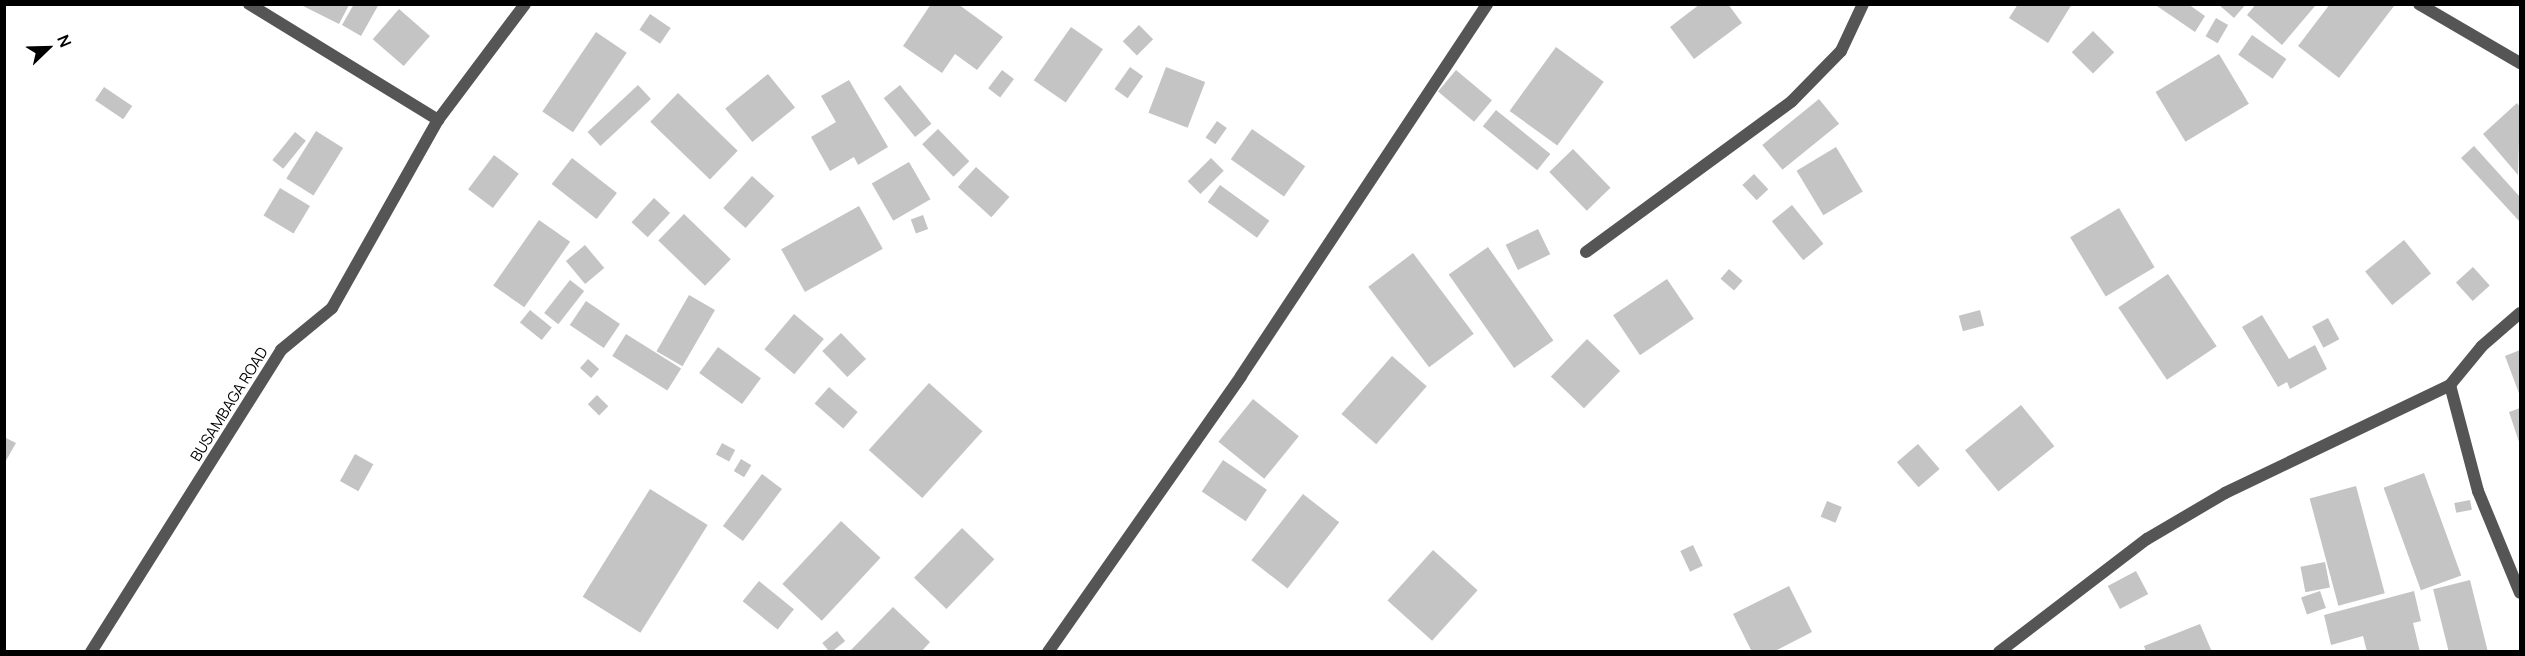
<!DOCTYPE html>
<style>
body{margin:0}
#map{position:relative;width:2525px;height:656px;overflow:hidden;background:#fff;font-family:Manrope,sans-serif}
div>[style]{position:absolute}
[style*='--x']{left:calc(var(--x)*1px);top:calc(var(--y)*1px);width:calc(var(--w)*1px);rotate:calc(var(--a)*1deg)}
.building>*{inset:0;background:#c4c4c4;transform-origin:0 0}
.minor>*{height:12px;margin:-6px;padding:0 6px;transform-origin:6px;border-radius:6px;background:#555}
span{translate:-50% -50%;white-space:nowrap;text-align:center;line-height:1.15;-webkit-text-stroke:5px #fff;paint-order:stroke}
.street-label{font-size:15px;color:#000}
.frame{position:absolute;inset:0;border:6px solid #000;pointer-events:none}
.north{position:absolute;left:18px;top:18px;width:60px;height:60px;-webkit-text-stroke:4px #fff;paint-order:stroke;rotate:67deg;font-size:16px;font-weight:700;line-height:24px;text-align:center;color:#000}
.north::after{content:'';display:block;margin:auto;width:21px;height:27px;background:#000;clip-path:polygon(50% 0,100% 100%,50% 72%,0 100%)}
</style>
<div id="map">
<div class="building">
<i style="clip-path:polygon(354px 4px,379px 4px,361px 36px,342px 25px)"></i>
<i style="clip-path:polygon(931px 4px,958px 4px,1003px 37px,977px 70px,955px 54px,942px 73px,903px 46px)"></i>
<i style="clip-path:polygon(1700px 4px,1728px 4px,1742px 23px,1694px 59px,1670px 27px)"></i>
<i style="clip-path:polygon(2018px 4px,2072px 4px,2048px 43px,2009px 18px)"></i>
<i style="clip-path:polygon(2154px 4px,2188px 4px,2205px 16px,2195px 32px)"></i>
<i style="clip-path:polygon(2218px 4px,2246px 4px,2234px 18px)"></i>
<i style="clip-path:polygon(2256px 4px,2314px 4px,2315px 6px,2282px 45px,2247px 15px)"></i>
<i style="clip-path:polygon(2330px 4px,2394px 6px,2339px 78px,2298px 46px)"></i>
<i style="clip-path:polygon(301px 5px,349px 5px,339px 24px)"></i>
<i style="left:399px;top:9px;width:41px;height:40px;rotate:41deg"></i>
<i style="left:650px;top:14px;width:25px;height:19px;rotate:34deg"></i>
<i style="left:2216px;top:18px;width:14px;height:21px;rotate:30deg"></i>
<i style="left:1139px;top:25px;width:20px;height:23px;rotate:45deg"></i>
<i style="left:1071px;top:27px;width:39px;height:65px;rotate:35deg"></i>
<i style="left:2093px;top:31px;width:30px;height:30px;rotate:45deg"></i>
<i style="left:596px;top:32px;width:37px;height:96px;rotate:34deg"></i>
<i style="left:2252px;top:35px;width:42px;height:24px;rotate:35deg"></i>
<i style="left:1556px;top:47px;width:59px;height:79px;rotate:36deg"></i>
<i style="left:2219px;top:54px;width:58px;height:74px;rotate:59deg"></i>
<i style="left:1130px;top:67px;width:16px;height:27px;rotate:35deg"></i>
<i style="left:1166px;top:67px;width:42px;height:49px;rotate:21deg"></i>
<i style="left:1002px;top:70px;width:15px;height:23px;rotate:37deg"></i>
<i style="left:1456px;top:70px;width:47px;height:28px;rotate:40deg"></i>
<i style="left:768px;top:74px;width:43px;height:55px;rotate:51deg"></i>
<i style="clip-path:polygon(849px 80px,888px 147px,858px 165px,854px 157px,830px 171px,811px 137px,836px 122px,821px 96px)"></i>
<i style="left:638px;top:85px;width:19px;height:69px;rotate:47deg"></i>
<i style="left:900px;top:85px;width:50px;height:21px;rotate:51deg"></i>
<i style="left:104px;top:87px;width:34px;height:16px;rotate:34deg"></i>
<i style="left:678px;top:93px;width:83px;height:40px;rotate:44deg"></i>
<i style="left:1819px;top:99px;width:32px;height:73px;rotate:51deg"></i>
<i style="clip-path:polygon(2517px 103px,2520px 107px,2518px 175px,2483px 134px)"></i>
<i style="left:1496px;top:110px;width:70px;height:21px;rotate:39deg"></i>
<i style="left:1217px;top:121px;width:12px;height:20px;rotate:35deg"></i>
<i style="left:938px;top:129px;width:45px;height:22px;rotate:46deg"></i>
<i style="left:1252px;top:129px;width:65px;height:37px;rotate:35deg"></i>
<i style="left:316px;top:131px;width:32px;height:56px;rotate:32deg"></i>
<i style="left:295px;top:132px;width:14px;height:36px;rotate:39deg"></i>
<i style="clip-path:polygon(2474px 146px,2520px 197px,2520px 222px,2461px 158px)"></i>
<i style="left:1836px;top:147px;width:52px;height:46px;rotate:59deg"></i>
<i style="left:1573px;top:149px;width:54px;height:33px;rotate:46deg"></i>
<i style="left:494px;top:155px;width:31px;height:43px;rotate:37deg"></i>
<i style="left:572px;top:158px;width:57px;height:33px;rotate:38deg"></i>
<i style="left:1211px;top:158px;width:18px;height:33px;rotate:45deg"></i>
<i style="left:909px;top:162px;width:43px;height:43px;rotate:60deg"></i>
<i style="left:976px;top:167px;width:45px;height:27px;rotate:42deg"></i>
<i style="left:1754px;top:174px;width:21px;height:16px;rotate:47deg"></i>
<i style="left:752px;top:176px;width:30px;height:43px;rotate:42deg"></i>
<i style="left:1220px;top:185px;width:61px;height:21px;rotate:36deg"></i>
<i style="left:280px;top:188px;width:35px;height:32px;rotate:31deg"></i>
<i style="left:654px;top:198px;width:22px;height:33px;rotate:43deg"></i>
<i style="left:1792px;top:205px;width:50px;height:26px;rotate:51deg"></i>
<i style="left:859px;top:206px;width:49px;height:89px;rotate:61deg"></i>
<i style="left:2119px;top:208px;width:69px;height:57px;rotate:59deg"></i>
<i style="left:684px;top:214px;width:65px;height:37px;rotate:44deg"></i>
<i style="left:923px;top:215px;width:15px;height:13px;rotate:70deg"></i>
<i style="left:539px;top:220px;width:38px;height:80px;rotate:35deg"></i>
<i style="left:1538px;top:229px;width:28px;height:36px;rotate:64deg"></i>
<i style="left:2404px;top:240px;width:43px;height:50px;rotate:51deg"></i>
<i style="left:585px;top:245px;width:30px;height:25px;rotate:50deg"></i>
<i style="left:1488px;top:247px;width:114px;height:48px;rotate:55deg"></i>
<i style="left:1413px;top:253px;width:101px;height:56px;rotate:53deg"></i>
<i style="left:2473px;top:267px;width:25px;height:23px;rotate:48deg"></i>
<i style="left:1729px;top:269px;width:18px;height:13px;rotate:41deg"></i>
<i style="left:2168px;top:274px;width:87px;height:60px;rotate:56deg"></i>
<i style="left:1667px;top:279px;width:48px;height:65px;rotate:56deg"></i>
<i style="left:570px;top:280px;width:18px;height:42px;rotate:38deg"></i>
<i style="left:689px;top:295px;width:30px;height:65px;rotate:30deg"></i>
<i style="left:586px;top:301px;width:41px;height:29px;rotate:34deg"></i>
<i style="left:530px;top:310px;width:28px;height:16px;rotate:39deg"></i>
<i style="left:1980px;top:310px;width:16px;height:22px;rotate:75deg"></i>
<i style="left:794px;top:314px;width:39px;height:46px;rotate:40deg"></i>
<i style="clip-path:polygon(2262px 315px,2289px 359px,2315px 345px,2327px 369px,2290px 389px,2287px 382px,2278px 387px,2242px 327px)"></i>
<i style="left:2328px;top:318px;width:24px;height:18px;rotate:62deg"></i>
<i style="left:841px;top:333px;width:36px;height:26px;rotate:46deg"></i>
<i style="left:626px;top:334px;width:65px;height:26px;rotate:32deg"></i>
<i style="left:1587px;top:339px;width:46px;height:52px;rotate:44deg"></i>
<i style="left:718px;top:347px;width:53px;height:32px;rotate:36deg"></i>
<i style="clip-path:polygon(2520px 350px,2520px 396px,2505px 356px)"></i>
<i style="left:1392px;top:356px;width:46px;height:77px;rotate:41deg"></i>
<i style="left:588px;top:359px;width:15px;height:12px;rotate:42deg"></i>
<i style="left:929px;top:383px;width:72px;height:90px;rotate:42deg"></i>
<i style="left:829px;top:387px;width:38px;height:22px;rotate:41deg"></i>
<i style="left:597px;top:395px;width:16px;height:13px;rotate:45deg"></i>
<i style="left:1253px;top:399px;width:59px;height:55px;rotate:39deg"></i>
<i style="left:2021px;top:405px;width:53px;height:72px;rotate:51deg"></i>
<i style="clip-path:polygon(2520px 408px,2520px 445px,2509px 412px)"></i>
<i style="clip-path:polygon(4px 437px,16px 443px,4px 464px)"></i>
<i style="left:722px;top:443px;width:15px;height:13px;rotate:28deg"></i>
<i style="left:1918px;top:444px;width:33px;height:28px;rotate:49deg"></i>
<i style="left:355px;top:454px;width:21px;height:31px;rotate:29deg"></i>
<i style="left:741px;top:459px;width:12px;height:14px;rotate:31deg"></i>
<i style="left:1223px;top:460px;width:53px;height:38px;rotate:34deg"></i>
<i style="left:2424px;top:473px;width:109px;height:43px;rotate:70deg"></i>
<i style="left:762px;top:474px;width:25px;height:65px;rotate:37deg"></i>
<i style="left:2356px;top:486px;width:111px;height:48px;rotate:75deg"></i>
<i style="left:650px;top:489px;width:68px;height:127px;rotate:32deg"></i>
<i style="left:1303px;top:494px;width:46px;height:84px;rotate:38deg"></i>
<i style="left:2470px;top:500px;width:10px;height:16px;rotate:79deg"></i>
<i style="left:1827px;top:501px;width:16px;height:17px;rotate:22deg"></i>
<i style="left:841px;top:521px;width:54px;height:86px;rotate:43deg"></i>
<i style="left:962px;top:528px;width:45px;height:69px;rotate:44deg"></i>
<i style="left:1693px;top:545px;width:23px;height:14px;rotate:65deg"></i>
<i style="left:1433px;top:550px;width:60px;height:68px;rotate:42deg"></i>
<i style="left:2325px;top:562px;width:26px;height:25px;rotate:79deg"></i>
<i style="left:2136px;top:571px;width:26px;height:32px;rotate:62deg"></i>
<i style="left:2470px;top:580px;width:74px;height:38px;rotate:76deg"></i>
<i style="left:759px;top:581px;width:45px;height:26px;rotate:39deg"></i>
<i style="clip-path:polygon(1789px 586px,1812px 632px,1773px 652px,1752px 652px,1733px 614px)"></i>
<i style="left:2320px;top:591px;width:18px;height:20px;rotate:71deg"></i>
<i style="clip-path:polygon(2414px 591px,2421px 621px,2413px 623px,2420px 652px,2367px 652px,2363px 636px,2331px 645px,2324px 615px)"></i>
<i style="clip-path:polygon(893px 607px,930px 642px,921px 652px,849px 652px)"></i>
<i style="clip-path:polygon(2200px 624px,2212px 652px,2146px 652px,2144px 646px)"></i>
<i style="left:837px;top:631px;width:13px;height:19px;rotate:51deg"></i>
</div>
<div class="minor">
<i style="--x:249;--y:4;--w:222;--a:31.5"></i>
<i style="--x:2419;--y:4;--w:117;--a:30.3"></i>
<i style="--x:1586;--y:252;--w:255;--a:-36.2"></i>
<i style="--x:1792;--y:101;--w:70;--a:-45.6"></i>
<i style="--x:1841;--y:51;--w:52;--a:-64.9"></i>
<i style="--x:2450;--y:385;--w:110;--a:75.2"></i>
<i style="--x:2478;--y:491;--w:110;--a:67.6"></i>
<i style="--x:91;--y:652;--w:357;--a:-57.8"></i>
<i style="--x:281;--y:350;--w:66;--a:-39.5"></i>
<i style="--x:332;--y:308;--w:216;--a:-60.6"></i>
<i style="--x:438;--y:120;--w:145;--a:-53.1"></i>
<i style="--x:1048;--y:652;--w:337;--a:-55"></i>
<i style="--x:1241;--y:376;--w:446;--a:-56.5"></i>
<i style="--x:1999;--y:652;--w:186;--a:-37.4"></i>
<i style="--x:2147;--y:539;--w:91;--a:-30.5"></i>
<i style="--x:2225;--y:493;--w:250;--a:-25.6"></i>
<i style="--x:2450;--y:385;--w:50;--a:-50.6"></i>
<i style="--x:2482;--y:346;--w:50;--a:-41"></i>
</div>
<div class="street-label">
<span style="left:229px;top:404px;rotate:-58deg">BUSAMBAGA ROAD</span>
</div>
<div class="frame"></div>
<div class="north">N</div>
</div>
